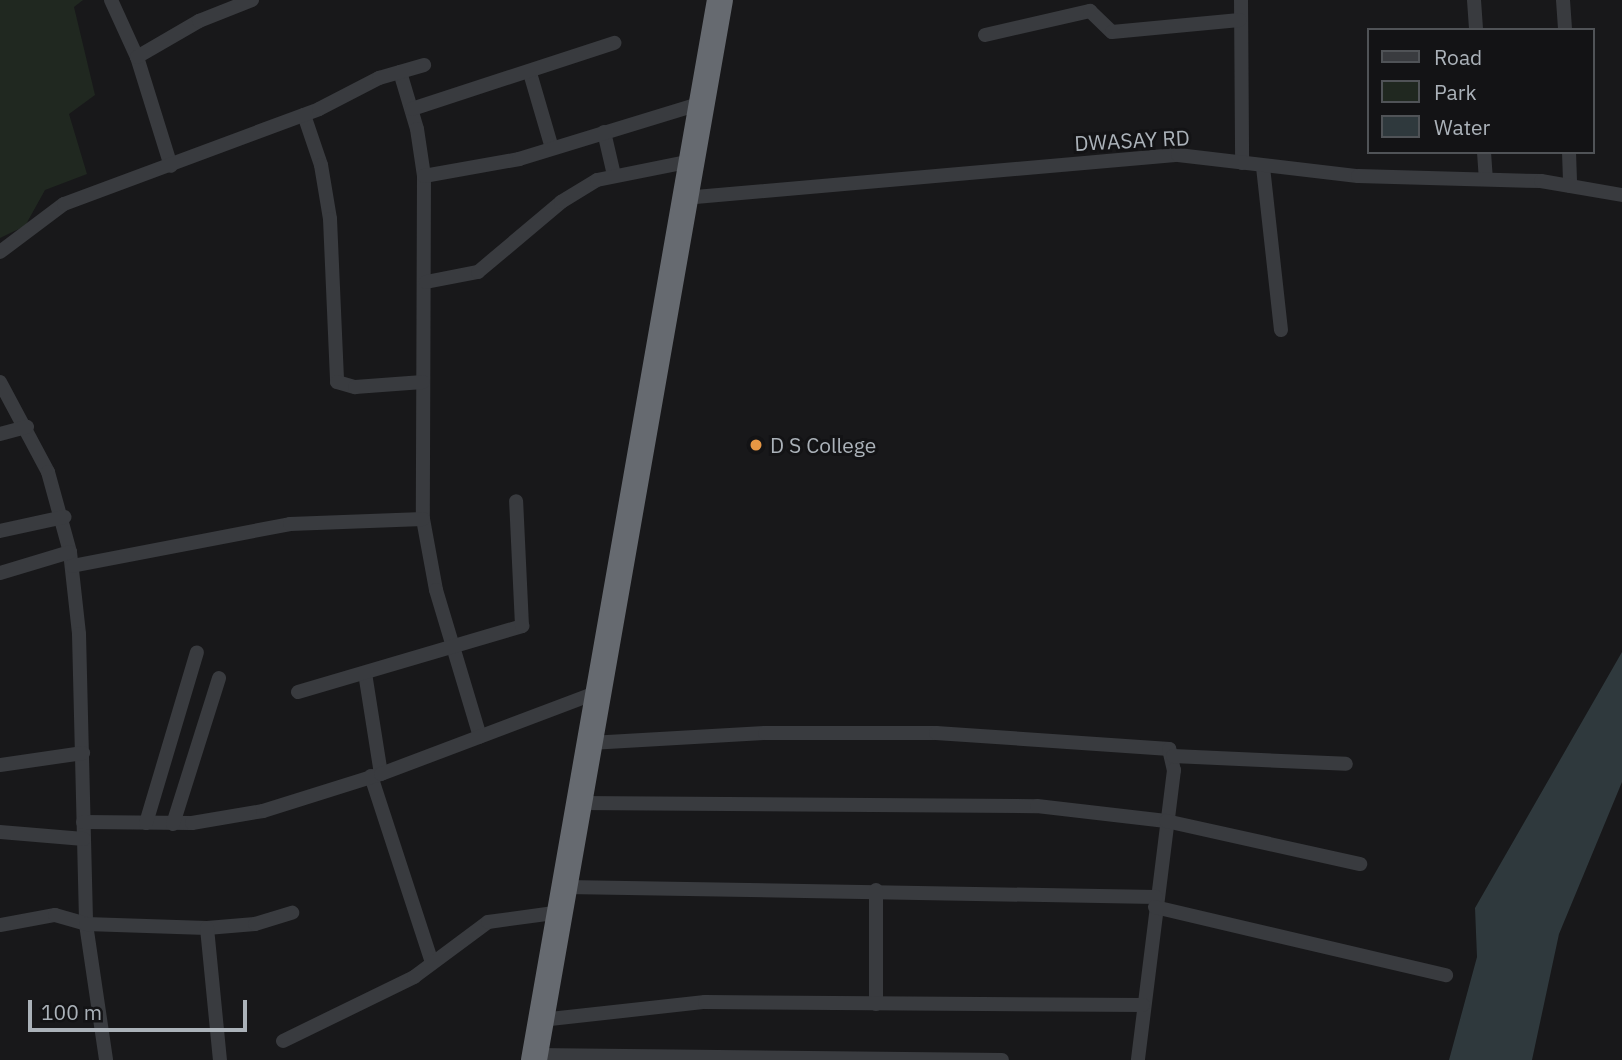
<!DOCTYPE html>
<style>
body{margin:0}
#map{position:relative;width:1622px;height:1060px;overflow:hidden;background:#18181a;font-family:"IBM Plex Sans",sans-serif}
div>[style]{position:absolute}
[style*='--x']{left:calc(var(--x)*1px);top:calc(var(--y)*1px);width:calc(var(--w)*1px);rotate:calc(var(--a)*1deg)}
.green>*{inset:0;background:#202820}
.water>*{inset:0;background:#2f393d}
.street>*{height:14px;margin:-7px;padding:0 7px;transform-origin:7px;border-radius:7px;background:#393b3f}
.highway>*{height:26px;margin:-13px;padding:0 13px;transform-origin:13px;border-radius:13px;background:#666a70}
.dots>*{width:19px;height:19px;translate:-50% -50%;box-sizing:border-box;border:4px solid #131315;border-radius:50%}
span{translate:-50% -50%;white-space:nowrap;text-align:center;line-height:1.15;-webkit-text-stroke:6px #131315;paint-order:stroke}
.street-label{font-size:21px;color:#abb2b9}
.poi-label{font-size:21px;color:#abb2b9}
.left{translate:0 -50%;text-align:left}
.legend{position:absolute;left:1367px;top:28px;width:228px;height:126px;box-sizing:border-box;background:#131315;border:2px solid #505357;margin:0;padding:9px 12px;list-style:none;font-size:21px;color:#abb2b9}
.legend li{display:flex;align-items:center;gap:14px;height:35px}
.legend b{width:35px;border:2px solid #505357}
.scale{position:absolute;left:28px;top:1000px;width:219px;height:32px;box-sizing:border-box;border:4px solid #abb2b9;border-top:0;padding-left:9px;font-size:21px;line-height:24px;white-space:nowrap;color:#abb2b9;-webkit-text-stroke:5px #131315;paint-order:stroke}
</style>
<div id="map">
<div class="green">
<i style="clip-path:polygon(0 0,83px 0,74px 7px,95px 95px,69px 114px,87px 174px,45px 190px,25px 226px,0 238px)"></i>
</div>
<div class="water">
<i style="clip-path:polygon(1622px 652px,1622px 782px,1559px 934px,1532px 1060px,1449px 1060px,1477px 957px,1475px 908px)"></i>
</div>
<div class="street">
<i style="--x:111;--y:0;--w:63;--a:65.5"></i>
<i style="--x:137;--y:57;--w:114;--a:72.7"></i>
<i style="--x:1241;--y:0;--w:163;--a:89.6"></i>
<i style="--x:1474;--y:0;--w:30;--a:86"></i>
<i style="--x:1563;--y:0;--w:30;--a:86"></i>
<i style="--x:985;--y:35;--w:108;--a:-12.9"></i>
<i style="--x:1090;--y:11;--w:30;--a:44"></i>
<i style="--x:1112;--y:32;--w:128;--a:-5.4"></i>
<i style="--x:137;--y:57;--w:72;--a:-30.1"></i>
<i style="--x:199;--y:21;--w:57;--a:-21.6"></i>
<i style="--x:400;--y:72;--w:59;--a:73.4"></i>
<i style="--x:417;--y:129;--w:48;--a:81.5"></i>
<i style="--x:424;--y:176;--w:343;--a:90.2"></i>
<i style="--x:423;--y:519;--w:72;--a:79.6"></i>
<i style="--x:436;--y:590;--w:153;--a:73.3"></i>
<i style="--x:530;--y:73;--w:78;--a:73.7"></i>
<i style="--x:412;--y:109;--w:213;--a:-18.1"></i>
<i style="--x:304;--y:115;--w:53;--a:71.2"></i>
<i style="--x:321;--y:165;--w:55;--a:80.5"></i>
<i style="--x:330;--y:219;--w:163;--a:87.5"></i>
<i style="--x:337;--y:382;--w:19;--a:16"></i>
<i style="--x:355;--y:387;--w:68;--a:-4.2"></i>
<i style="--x:604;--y:132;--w:44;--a:76.9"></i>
<i style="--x:1484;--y:152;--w:26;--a:86"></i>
<i style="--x:1569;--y:152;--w:34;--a:88"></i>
<i style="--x:1263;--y:167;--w:164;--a:83.7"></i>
<i style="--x:424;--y:176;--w:97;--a:-10.1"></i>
<i style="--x:519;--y:159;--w:188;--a:-17"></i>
<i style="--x:684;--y:198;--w:496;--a:-5"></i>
<i style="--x:1178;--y:155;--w:181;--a:6.7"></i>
<i style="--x:1358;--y:176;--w:183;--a:1.6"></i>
<i style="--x:1541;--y:181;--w:82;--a:9.8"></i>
<i style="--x:0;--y:252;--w:80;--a:-36.9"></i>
<i style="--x:64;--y:204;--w:272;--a:-20.4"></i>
<i style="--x:319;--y:109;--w:68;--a:-27.3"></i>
<i style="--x:379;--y:78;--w:47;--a:-16.1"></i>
<i style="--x:426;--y:282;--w:53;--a:-10.9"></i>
<i style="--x:478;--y:272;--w:109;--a:-40.1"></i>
<i style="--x:561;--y:202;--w:42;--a:-31.4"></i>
<i style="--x:597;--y:180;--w:96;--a:-11.4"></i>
<i style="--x:0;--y:382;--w:102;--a:61.9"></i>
<i style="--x:48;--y:472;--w:83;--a:74.6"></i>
<i style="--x:70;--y:552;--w:82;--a:83.7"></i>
<i style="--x:79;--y:634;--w:290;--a:88.6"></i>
<i style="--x:86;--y:924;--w:137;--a:81.6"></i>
<i style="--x:0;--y:434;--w:28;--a:-15"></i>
<i style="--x:0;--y:531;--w:66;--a:-12.3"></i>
<i style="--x:72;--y:566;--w:222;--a:-10.9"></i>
<i style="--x:290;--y:524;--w:133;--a:-2.2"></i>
<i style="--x:0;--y:573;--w:73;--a:-16.7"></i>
<i style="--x:365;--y:673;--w:102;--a:81"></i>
<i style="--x:298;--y:692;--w:234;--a:-16.4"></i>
<i style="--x:522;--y:626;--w:125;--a:-92.7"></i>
<i style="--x:590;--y:743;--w:175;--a:-3.3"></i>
<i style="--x:765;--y:733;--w:171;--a:0"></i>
<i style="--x:936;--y:733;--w:234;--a:3.9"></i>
<i style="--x:1169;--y:749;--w:22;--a:77"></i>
<i style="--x:1174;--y:770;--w:292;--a:97.1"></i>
<i style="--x:1173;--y:756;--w:173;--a:2.6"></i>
<i style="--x:0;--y:765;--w:84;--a:-8.2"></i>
<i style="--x:371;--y:776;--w:194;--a:71.9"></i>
<i style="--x:579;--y:803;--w:458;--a:0.4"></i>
<i style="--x:1037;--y:806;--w:130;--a:6.6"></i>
<i style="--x:1166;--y:821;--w:199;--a:12.5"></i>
<i style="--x:83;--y:822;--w:109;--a:0.5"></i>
<i style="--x:192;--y:823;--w:72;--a:-9.6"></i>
<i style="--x:263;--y:811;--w:124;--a:-17.4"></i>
<i style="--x:381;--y:774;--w:232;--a:-20.7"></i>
<i style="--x:146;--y:823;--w:178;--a:-73.4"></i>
<i style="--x:173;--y:824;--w:153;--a:-72.5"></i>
<i style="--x:0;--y:832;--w:84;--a:4.8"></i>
<i style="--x:566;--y:887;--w:590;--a:0.97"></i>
<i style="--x:876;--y:890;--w:114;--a:90"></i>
<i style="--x:1155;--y:907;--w:299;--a:13.2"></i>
<i style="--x:0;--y:925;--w:56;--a:-10.3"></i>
<i style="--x:55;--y:915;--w:32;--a:16"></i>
<i style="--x:86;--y:924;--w:121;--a:1.9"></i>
<i style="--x:207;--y:928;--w:48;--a:-4.8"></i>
<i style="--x:255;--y:924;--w:39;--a:-17"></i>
<i style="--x:207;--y:928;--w:133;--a:84.4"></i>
<i style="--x:541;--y:1020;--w:165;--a:-6.3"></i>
<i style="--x:705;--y:1002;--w:438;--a:0.4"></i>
<i style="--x:283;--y:1041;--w:146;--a:-26"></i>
<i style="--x:414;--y:977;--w:92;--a:-36.6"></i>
<i style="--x:488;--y:922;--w:74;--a:-7.8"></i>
<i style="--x:535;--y:1055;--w:467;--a:0.6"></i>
</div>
<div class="highway">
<i style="--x:534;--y:1060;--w:1076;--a:-80.05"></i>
</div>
<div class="dots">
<i style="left:756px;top:445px;background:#e79744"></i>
</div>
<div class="street-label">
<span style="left:1132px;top:140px;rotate:-3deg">DWASAY RD</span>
</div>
<div class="poi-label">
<span class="left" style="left:770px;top:445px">D S College</span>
</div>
<ul class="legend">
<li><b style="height:9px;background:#393b3f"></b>Road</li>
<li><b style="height:19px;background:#202820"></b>Park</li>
<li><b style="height:19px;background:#2f393d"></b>Water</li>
</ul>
<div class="scale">100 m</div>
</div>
